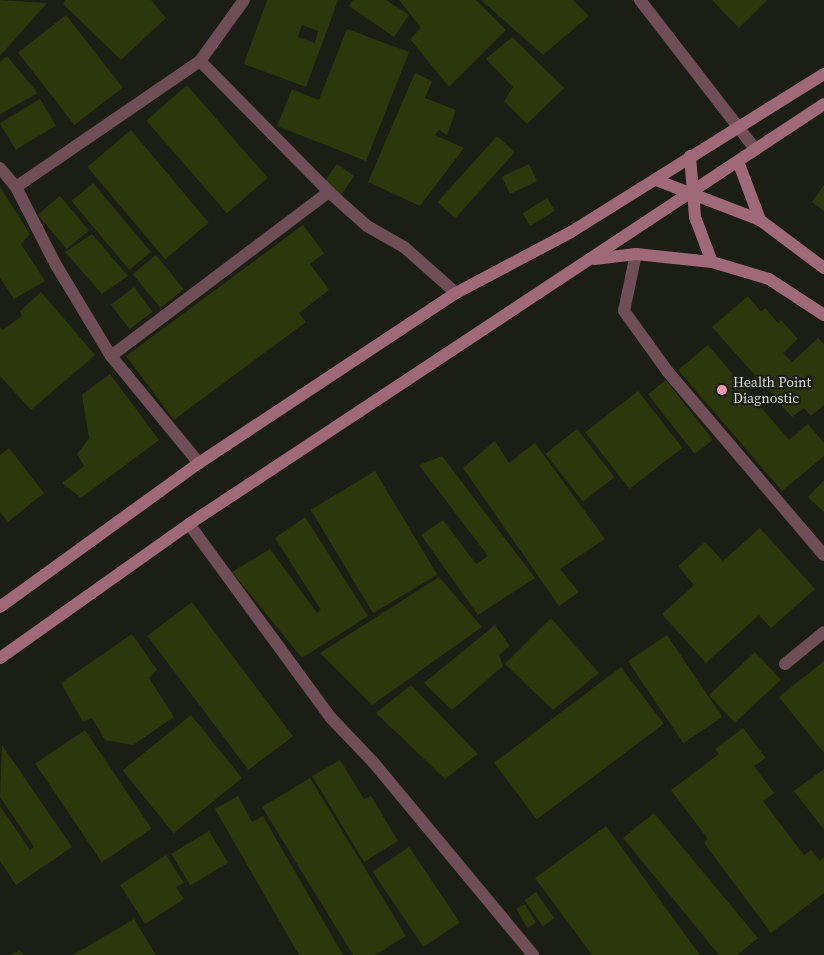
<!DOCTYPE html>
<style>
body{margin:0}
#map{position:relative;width:824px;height:955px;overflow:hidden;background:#1b1e14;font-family:"Source Serif 4",serif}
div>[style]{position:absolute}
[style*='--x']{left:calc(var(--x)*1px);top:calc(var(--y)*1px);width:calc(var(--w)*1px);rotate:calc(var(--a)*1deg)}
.building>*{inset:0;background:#2c370c;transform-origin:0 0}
.lane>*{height:12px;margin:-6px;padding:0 6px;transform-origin:6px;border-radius:6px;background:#704e58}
.street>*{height:12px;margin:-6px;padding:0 6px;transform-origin:6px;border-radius:6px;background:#704e58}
.secondary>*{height:12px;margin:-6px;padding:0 6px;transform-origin:6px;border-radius:6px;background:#a06979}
.dots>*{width:14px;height:14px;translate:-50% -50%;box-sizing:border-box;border:2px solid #1b1e14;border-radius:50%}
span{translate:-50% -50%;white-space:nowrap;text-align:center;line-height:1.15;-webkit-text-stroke:4.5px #1b1e14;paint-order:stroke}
.poi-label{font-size:14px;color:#d9dcd5}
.left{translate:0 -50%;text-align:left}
</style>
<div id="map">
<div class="building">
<i style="clip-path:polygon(0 0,47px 3px,0 56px)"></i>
<i style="clip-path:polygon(66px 0,151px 0,166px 18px,121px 60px,63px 4px)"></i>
<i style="clip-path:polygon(evenodd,267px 0,338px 0,306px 87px,244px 64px,267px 0,302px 25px,318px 31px,315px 43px,298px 37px,302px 25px)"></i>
<i style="clip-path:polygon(353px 0,386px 0,409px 15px,394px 37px,349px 6px)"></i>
<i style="clip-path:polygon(399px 0,476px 0,506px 30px,449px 87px,410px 39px,421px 28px)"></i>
<i style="clip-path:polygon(481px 0,573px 0,589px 16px,543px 55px)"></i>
<i style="clip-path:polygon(712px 0,767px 0,739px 28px)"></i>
<i style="left:66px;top:15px;width:92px;height:61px;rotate:52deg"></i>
<i style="clip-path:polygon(347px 29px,409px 52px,366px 161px,277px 126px,292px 89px,319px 100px)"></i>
<i style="clip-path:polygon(512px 37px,564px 88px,527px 124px,504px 101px,513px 87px,486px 59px)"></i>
<i style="clip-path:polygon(7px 56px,38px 93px,0 114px,0 62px)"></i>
<i style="clip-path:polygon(415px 73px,432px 81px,425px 98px,456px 110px,447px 135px,439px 130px,435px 135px,464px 148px,420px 206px,368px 182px)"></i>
<i style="left:187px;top:85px;width:123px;height:54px;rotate:49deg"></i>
<i style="left:40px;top:99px;width:31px;height:47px;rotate:59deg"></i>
<i style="left:131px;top:130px;width:121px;height:57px;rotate:50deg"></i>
<i style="left:497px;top:136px;width:24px;height:89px;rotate:42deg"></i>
<i style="left:337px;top:164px;width:21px;height:24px;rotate:35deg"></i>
<i style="left:529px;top:164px;width:19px;height:30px;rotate:65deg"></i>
<i style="left:93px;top:183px;width:90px;height:28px;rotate:50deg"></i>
<i style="clip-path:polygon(824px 185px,824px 211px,812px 202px)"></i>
<i style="clip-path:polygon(0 187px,30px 234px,21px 244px,45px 281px,14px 299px,0 278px)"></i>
<i style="left:60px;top:196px;width:45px;height:29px;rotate:50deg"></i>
<i style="left:547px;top:198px;width:15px;height:29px;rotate:58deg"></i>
<i style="clip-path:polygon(303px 225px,324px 253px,310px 264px,329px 290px,299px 313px,306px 322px,174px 420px,126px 356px)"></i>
<i style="clip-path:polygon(92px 234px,128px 276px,102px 294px,65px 252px)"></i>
<i style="left:156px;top:255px;width:44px;height:30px;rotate:51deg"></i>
<i style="left:134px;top:287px;width:31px;height:29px;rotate:53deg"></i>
<i style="clip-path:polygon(41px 292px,95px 355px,31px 410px,0 376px,0 327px,3px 330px,22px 316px,20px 311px)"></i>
<i style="clip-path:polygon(748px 296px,761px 312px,765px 308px,778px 323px,781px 320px,798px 339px,783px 353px,792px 362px,818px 338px,824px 344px,824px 405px,811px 416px,804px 408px,792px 417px,712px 327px)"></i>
<i style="clip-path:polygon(708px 345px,789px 440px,808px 424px,824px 443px,824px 456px,782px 491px,678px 370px)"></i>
<i style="clip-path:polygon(110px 374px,159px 440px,81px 498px,62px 483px,84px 466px,77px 454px,89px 438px,82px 395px)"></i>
<i style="left:666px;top:380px;width:76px;height:23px;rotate:52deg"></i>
<i style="left:638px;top:391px;width:72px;height:67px;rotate:52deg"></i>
<i style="left:577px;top:429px;width:61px;height:40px;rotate:52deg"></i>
<i style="clip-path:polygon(495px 441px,509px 463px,535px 443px,605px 539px,560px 569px,579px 592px,559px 606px,463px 468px)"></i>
<i style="clip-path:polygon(9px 448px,44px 493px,8px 522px,0 512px,0 455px)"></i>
<i style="clip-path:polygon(442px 456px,535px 578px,478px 615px,421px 535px,443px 520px,476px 564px,488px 556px,419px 465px)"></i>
<i style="left:375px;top:471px;width:121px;height:75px;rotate:59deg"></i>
<i style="clip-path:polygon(824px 480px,824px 512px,808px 497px)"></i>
<i style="clip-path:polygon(305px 517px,368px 616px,302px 658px,232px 572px,270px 549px,317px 613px,321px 610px,275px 538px)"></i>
<i style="clip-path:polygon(760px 528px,815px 589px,771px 628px,759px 615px,706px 663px,662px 614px,694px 585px,678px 566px,705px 542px,723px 561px)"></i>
<i style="clip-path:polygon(439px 577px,482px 627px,372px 705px,320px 653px)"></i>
<i style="left:192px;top:602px;width:168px;height:56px;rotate:53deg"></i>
<i style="clip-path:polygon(551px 618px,599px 673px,553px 710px,505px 664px)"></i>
<i style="clip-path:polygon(495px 625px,510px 646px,499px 655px,503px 666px,452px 710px,424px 683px)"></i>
<i style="clip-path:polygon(132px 634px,157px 670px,149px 678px,174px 717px,133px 745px,105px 740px,92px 718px,83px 722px,61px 683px)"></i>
<i style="left:667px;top:635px;width:99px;height:47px;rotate:56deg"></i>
<i style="left:755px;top:652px;width:38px;height:63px;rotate:47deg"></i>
<i style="clip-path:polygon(824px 661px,824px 753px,779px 697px)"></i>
<i style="left:621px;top:667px;width:71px;height:159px;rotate:53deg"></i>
<i style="clip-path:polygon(411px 685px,478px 754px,445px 779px,376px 713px)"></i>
<i style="left:191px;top:715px;width:81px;height:88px;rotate:51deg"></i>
<i style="clip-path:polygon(743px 728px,766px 758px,754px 766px,774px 793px,763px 801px,804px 855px,811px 850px,820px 861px,824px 857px,824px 893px,771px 933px,704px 843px,708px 839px,671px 790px,719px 754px,715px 749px)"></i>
<i style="left:85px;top:730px;width:119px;height:60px;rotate:56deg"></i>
<i style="clip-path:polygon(2px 745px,72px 847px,16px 885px,0 861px,0 806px,30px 850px,34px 847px,0 797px)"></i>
<i style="clip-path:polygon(340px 760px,364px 799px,371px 796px,398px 841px,364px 862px,312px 776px)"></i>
<i style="clip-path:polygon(824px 769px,824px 830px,794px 791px)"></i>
<i style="clip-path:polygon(310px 778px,406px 936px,375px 955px,353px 955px,262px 807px)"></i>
<i style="clip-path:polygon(238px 796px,252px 822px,263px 816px,343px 955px,299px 955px,215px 809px)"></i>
<i style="clip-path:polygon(654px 813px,758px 938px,737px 955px,719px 955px,623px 838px)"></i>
<i style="clip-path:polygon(606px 826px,700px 955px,592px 955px,535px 878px)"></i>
<i style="left:209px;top:831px;width:37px;height:44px;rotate:59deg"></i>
<i style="left:409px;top:847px;width:91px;height:44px;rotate:56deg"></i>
<i style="clip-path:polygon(166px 855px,184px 883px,176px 887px,184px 899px,145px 924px,120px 885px)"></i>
<i style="left:536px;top:892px;width:32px;height:14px;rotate:55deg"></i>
<i style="left:525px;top:904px;width:22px;height:10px;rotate:60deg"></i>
<i style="clip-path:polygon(134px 919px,156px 955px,73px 955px)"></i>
<i style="clip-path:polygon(20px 950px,24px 955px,11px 955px)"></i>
</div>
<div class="lane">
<i style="--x:636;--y:254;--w:58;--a:101.9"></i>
<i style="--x:624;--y:311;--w:75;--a:54.2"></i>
<i style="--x:668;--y:372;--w:240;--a:49.6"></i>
<i style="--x:785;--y:664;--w:50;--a:-39.4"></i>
</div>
<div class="street">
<i style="--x:640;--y:0;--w:188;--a:52.3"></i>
<i style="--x:200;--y:61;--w:184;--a:45.4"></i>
<i style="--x:329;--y:192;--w:51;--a:41.8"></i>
<i style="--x:367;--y:226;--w:43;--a:29.6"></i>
<i style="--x:404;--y:247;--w:69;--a:41.5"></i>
<i style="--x:0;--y:168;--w:25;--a:50"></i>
<i style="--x:16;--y:187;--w:88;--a:62.9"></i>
<i style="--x:56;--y:265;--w:106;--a:58.9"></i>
<i style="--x:111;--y:356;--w:139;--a:50.6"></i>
<i style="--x:16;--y:187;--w:223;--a:-34.4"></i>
<i style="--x:200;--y:61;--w:75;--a:-54.2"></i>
<i style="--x:111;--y:356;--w:273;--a:-37"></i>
<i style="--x:189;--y:524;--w:240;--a:53.8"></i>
<i style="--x:331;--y:718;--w:61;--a:46.3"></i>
<i style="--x:373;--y:762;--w:251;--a:50.3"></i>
</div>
<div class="secondary">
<i style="--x:690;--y:156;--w:61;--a:85.3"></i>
<i style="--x:695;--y:217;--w:48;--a:69.3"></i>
<i style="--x:739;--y:164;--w:60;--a:69.4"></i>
<i style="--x:760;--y:220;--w:80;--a:36.9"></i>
<i style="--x:656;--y:180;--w:111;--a:21"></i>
<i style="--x:595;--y:259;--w:41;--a:-7"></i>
<i style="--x:636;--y:254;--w:76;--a:6"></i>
<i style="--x:712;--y:262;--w:59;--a:16.6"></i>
<i style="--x:769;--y:279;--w:66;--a:33.2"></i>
<i style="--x:0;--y:607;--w:246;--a:-35.9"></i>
<i style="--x:199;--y:463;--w:308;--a:-33.5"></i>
<i style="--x:456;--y:293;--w:130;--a:-27.9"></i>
<i style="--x:571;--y:232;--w:298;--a:-32"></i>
<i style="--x:0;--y:658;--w:232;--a:-35.3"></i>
<i style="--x:189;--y:524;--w:761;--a:-33.48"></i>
</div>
<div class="dots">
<i style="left:722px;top:390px;background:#f09ab4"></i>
</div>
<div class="poi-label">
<span class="left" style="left:733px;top:390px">Health Point<br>Diagnostic</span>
</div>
</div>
